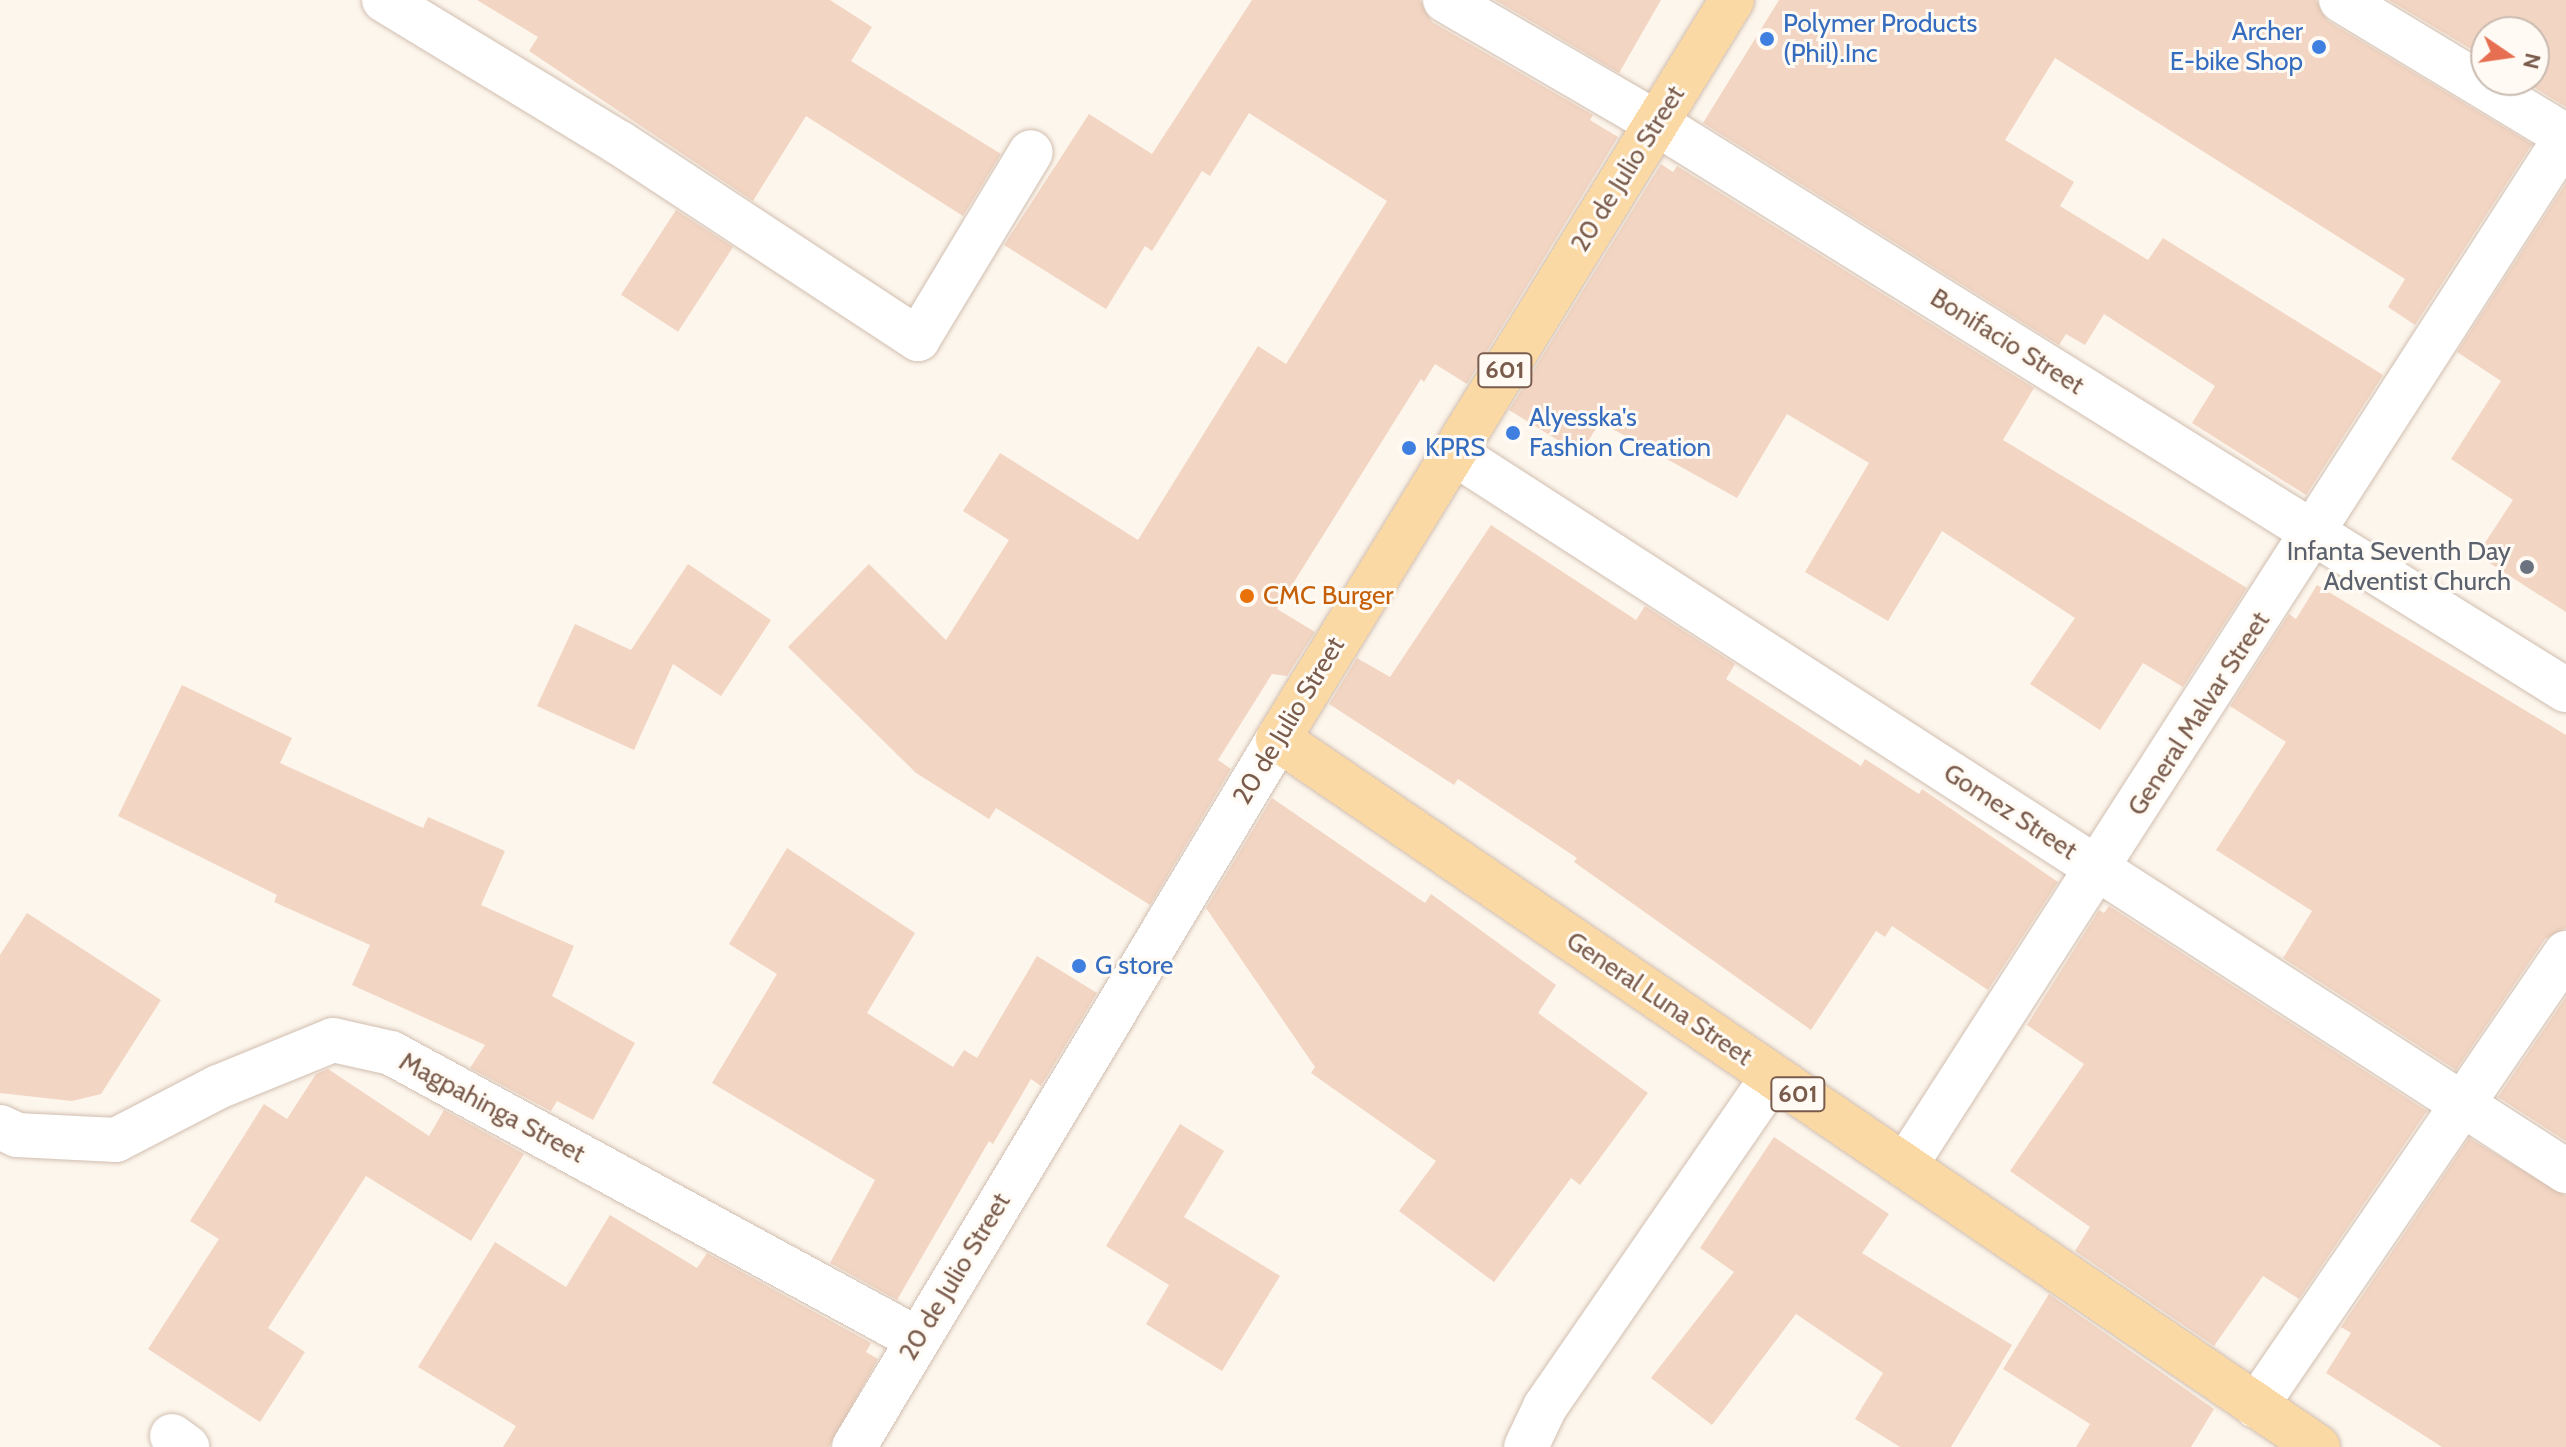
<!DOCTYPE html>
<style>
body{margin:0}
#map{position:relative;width:2566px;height:1447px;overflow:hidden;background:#fdf6ec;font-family:Cabin,sans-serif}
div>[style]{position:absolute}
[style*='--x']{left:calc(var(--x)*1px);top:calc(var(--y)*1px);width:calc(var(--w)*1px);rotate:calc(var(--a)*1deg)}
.building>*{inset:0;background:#f3d5c3;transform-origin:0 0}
.roads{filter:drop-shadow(0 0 2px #d1beb0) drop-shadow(0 0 2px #d1beb0)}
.minor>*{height:44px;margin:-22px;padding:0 22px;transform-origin:22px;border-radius:22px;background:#fff}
.major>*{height:44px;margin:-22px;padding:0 22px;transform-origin:22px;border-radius:22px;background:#fbd9a5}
.dots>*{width:22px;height:22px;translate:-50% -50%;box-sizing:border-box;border:4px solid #fffaf3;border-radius:50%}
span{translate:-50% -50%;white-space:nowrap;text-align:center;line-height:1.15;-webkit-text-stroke:6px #fffaf3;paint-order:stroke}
.shield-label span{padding:2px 6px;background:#fffaf3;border:2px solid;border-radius:6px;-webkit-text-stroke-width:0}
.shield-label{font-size:24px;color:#7a5c4d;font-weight:700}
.shop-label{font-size:26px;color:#366cbe}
.left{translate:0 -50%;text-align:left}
.right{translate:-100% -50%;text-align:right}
.street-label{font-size:26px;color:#7a5c4d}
.worship-label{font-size:26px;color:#5b616d}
.food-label{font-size:26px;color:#c56008}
.north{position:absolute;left:2470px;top:16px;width:80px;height:80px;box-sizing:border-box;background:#fffaf3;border:2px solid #cabbb1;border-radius:50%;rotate:103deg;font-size:22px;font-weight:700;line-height:32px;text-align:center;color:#7a5c4d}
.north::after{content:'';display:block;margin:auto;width:28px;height:36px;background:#e76f51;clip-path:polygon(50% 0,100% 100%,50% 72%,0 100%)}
</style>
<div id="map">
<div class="building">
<i style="clip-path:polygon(477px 0,830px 0,872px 27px,851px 61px,1001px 154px,963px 216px,806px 116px,753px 201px,529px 51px,538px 37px)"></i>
<i style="clip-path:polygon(1252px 0,1420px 0,1432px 22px,1593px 115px,1590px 120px,1618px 137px,1467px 384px,1435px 364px,1424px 382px,1421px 379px,1277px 609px,1315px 632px,1287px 676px,1272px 674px,1218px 760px,1231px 769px,1150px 905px,996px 808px,989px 819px,916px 773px,788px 647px,869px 564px,946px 640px,1009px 540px,963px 511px,1000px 453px,1138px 540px,1258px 346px,1286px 364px,1387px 201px,1249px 113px,1210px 176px,1202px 171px,1152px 251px,1145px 246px,1106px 309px,1004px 245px,1089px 114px,1152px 154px)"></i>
<i style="clip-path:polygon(1495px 0,1661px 0,1619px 73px)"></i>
<i style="clip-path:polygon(1779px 0,2316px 0,2328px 21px,2532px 144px,2415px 325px,2388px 307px,2405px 279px,2055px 58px,2005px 140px,2074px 182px,2060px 206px,2148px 260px,2163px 238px,2383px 375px,2306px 495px,2192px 423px,2215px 386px,2104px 314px,2085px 345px,2066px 334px,2059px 345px,1703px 123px)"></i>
<i style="clip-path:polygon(2389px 0,2566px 0,2566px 107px,2522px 80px,2534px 80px,2534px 32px,2486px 32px,2486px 58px)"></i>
<i style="clip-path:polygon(1661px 164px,1673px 172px,1677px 166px,2034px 388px,2003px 440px,2247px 588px,2183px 687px,2143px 663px,2100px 730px,2030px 684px,2075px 618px,1942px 531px,1888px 621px,1805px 572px,1869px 463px,1787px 414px,1737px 498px,1600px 422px,1580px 454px,1509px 410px)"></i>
<i style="clip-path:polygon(2566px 183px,2566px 612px,2477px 555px,2513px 500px,2451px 459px,2501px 381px,2457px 352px)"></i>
<i style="left:676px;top:210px;width:68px;height:101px;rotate:33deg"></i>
<i style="clip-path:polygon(1491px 525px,1636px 620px,1645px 606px,1735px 664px,1726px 679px,1861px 766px,1865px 759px,1919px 794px,1922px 789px,2058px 882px,1988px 990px,1892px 926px,1885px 937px,1876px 931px,1811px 1030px,1574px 862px,1577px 858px,1458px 779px,1454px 785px,1329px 704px,1357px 658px,1390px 677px)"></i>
<i style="clip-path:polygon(688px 564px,771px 620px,721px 696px,673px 664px,634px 750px,537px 706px,575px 624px,631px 650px)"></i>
<i style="clip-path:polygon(2317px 585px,2566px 735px,2566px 928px,2545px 939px,2456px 1070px,2283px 958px,2312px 911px,2216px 850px,2286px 742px,2230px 706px,2289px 614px,2296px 619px)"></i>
<i style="clip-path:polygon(182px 685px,292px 738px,280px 763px,423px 828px,428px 817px,505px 851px,481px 905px,574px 946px,552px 996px,635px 1043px,593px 1120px,557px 1101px,551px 1111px,470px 1068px,485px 1045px,352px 985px,370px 945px,274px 902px,277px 895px,118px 816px)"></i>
<i style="clip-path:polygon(1272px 798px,1425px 903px,1431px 894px,1556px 985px,1538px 1013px,1648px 1093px,1580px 1185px,1571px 1178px,1494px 1282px,1399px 1211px,1436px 1161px,1311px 1073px,1315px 1067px,1206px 908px)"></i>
<i style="clip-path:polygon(787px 848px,915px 933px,867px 1013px,953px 1067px,964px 1050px,977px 1058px,1037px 956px,1097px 993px,1041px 1086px,1031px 1079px,993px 1144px,989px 1141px,897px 1300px,830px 1263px,875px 1180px,712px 1083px,777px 974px,729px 944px)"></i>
<i style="clip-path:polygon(2109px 906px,2427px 1111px,2299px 1299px,2263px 1276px,2214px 1346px,2075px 1251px,2090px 1227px,2010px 1171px,2084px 1064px,2027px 1025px,2099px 910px,2104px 913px)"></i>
<i style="clip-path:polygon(27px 913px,161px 1000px,101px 1094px,72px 1101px,0 1093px,0 955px)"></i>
<i style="clip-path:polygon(2566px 997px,2566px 1141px,2498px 1097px)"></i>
<i style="clip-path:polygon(328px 1069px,429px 1136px,444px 1110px,524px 1154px,471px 1241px,366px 1176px,268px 1328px,305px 1352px,260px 1422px,148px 1349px,219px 1239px,190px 1221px,264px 1104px,287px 1119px,316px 1074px)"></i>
<i style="clip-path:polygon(1180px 1124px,1224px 1151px,1184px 1217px,1280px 1276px,1222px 1371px,1146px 1324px,1169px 1285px,1106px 1246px)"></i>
<i style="clip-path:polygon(1774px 1137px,1889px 1214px,1862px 1253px,2012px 1345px,1951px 1447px,1900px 1447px,1855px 1419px,1883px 1373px,1796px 1314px,1712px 1425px,1651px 1378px,1734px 1272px,1700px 1248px)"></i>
<i style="clip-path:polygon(2469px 1138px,2566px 1196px,2566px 1447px,2442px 1447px,2326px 1373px,2351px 1333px,2341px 1327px)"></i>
<i style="clip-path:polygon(610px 1215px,697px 1268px,707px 1253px,871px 1343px,866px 1352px,878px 1359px,829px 1447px,503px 1447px,516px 1426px,418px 1367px,495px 1242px,566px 1287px)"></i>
<i style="clip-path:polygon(2049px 1294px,2214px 1409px,2191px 1447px,2076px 1447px,2090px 1424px,2003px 1369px)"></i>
</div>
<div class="roads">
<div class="minor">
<i style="--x:384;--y:0;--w:274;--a:31.3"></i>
<i style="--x:618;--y:142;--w:359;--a:33.3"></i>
<i style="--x:918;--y:339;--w:218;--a:-58.9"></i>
<i style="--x:1445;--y:0;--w:244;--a:30.2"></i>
<i style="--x:1656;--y:123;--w:1072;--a:31.93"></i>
<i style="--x:2341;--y:0;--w:263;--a:31.2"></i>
<i style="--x:1454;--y:453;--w:1324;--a:32.85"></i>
<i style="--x:0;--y:1127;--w:19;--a:25"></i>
<i style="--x:17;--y:1135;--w:99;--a:2.9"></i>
<i style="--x:116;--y:1140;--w:115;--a:-27.5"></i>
<i style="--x:218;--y:1087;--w:124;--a:-22.2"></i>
<i style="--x:333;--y:1040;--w:59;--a:12.6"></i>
<i style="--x:391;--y:1053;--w:599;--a:28.53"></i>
<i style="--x:1905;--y:1166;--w:1223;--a:-57.28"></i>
<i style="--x:2256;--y:1406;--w:549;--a:-55.62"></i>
<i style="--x:172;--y:1436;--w:19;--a:36"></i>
<i style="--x:854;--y:1447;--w:825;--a:-59.08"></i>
<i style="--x:1526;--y:1447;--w:44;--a:-64.6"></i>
<i style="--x:1545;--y:1407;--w:401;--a:-55.4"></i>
</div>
<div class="major">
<i style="--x:1732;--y:0;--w:867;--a:121.56"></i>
<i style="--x:1278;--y:739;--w:1258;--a:34.25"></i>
</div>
</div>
<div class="dots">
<i style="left:1767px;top:39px;background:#3f7fe0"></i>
<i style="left:2319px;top:47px;background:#3f7fe0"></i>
<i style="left:1513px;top:433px;background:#3f7fe0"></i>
<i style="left:1409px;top:448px;background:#3f7fe0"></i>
<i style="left:2527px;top:567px;background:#6b7280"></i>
<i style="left:1247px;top:596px;background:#e8710a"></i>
<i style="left:1079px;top:966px;background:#3f7fe0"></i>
</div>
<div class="shield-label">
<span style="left:1505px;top:370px">601</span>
<span style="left:1798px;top:1094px">601</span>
</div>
<div class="shop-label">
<span class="left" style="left:1783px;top:39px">Polymer Products<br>(Phil).Inc</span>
<span class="right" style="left:2303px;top:47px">Archer<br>E-bike Shop</span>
<span class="left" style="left:1529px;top:433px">Alyesska's<br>Fashion Creation</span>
<span class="left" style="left:1425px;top:448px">KPRS</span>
<span class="left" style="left:1095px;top:966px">G store</span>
</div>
<div class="street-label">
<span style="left:1628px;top:169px;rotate:-58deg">20 de Julio Street</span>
<span style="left:2007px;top:342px;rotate:32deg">Bonifacio Street</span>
<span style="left:2199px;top:714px;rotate:-57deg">General Malvar Street</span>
<span style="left:1289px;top:721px;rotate:-59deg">20 de Julio Street</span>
<span style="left:2010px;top:812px;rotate:33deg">Gomez Street</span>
<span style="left:1659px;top:999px;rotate:34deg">General Luna Street</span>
<span style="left:492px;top:1108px;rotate:28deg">Magpahinga Street</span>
<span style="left:955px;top:1277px;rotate:-59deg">20 de Julio Street</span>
</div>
<div class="worship-label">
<span class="right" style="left:2511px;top:567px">Infanta Seventh Day<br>Adventist Church</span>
</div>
<div class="food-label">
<span class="left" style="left:1263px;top:596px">CMC Burger</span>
</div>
<div class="north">N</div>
</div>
